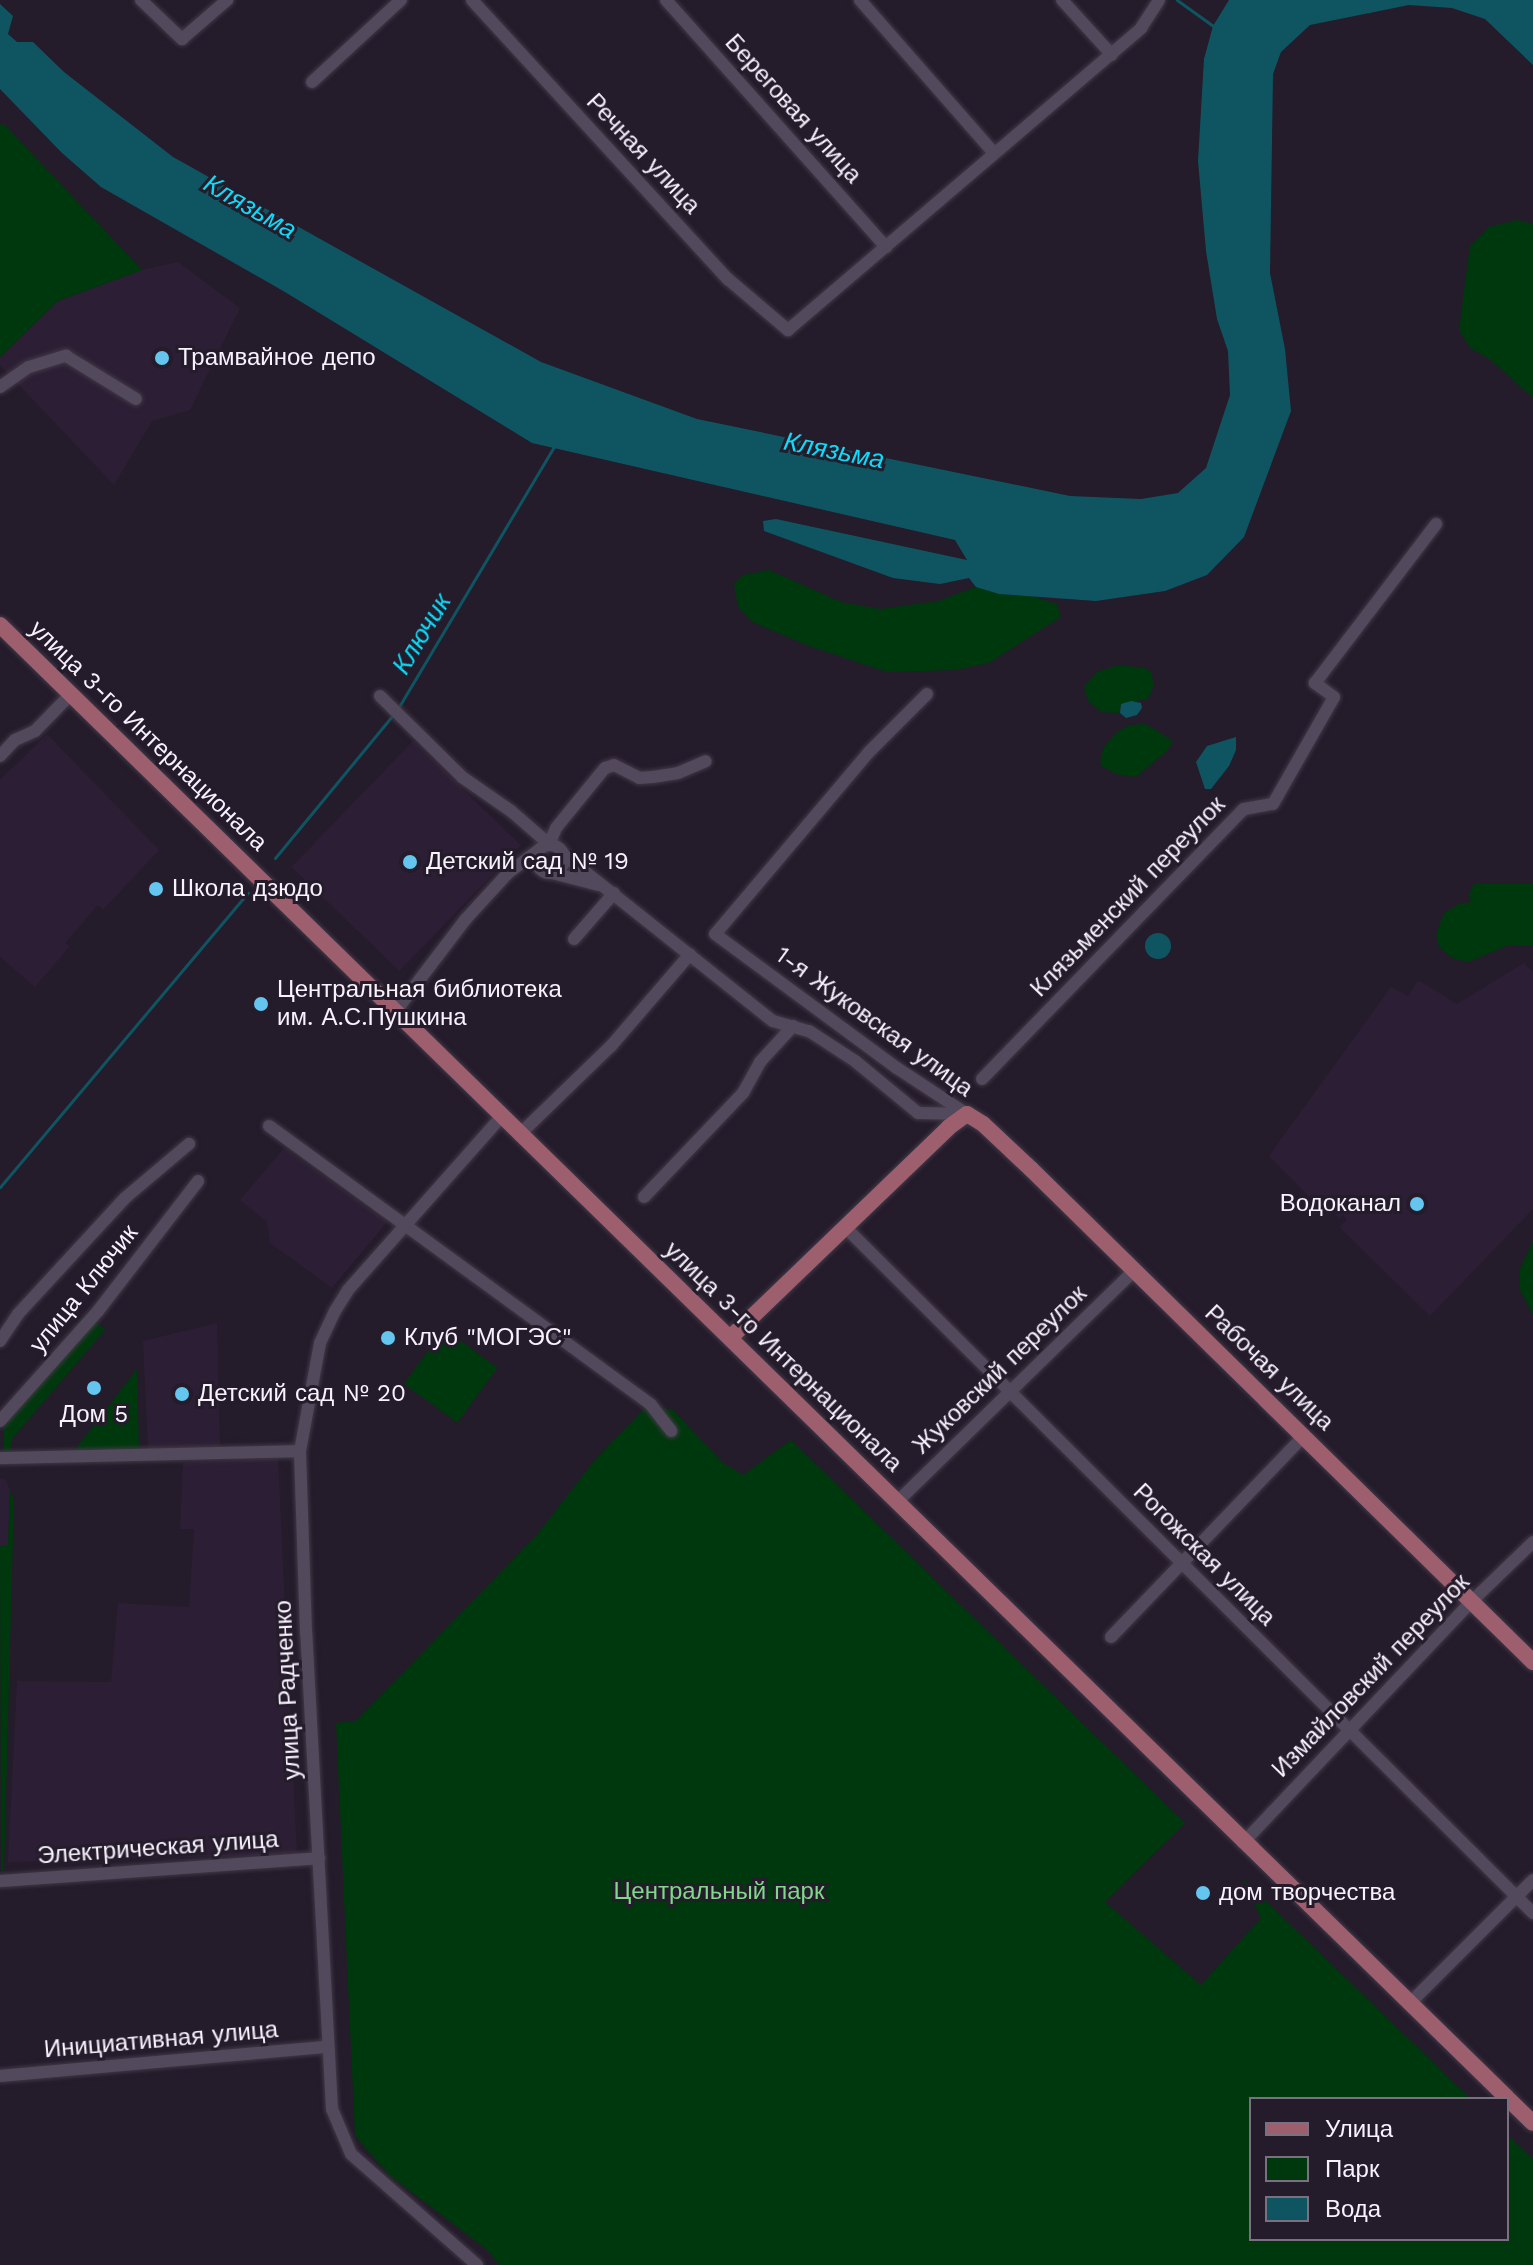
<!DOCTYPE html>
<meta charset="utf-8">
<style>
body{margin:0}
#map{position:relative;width:1533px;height:2265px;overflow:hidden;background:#241b2b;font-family:"Work Sans",sans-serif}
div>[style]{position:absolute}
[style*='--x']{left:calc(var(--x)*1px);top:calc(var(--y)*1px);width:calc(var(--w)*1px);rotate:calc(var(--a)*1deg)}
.built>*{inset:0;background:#2c1f35;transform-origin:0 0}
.green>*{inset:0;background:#00380d;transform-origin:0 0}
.water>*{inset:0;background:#0f5561}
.round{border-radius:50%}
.stream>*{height:3px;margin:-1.5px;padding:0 1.5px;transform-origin:1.5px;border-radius:1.5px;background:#0f5561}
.roads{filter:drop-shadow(0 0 2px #413946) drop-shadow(0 0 2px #413946)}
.minor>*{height:12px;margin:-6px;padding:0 6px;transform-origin:6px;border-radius:6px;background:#53495c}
.minor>.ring{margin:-6px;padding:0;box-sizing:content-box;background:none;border:12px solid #53495c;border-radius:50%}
.major>*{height:16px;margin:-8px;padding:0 8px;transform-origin:8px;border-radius:8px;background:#9d5f6d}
.dots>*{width:22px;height:22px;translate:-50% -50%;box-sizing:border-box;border:4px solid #241b2b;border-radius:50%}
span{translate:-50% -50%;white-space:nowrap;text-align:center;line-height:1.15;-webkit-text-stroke:6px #241b2b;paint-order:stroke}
.street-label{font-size:24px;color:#f8f2fd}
.poi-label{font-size:24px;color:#f8f2fd}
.left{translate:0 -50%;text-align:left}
.right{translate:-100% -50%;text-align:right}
.park-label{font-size:24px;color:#7fd988}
.water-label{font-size:26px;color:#0ddbf8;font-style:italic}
.legend{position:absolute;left:1249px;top:2097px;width:260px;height:144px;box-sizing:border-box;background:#241b2b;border:2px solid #79717f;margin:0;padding:10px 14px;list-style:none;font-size:24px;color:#f8f2fd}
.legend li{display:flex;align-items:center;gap:16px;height:40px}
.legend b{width:40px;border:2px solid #79717f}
</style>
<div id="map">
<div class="built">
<i style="clip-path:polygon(178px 262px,240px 308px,190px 410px,152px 421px,114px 485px,0 365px,0 357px,58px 301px,142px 270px)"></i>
<i style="clip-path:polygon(47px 734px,159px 850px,103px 910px,98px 905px,65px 943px,70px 946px,35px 987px,0 957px,0 780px)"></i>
<i style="left:413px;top:741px;width:150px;height:175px;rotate:44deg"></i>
<i style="clip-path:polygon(1524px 963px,1533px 972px,1533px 1209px,1430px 1316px,1339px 1227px,1347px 1220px,1343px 1215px,1339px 1218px,1332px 1211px,1327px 1215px,1269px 1156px,1391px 987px,1408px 996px,1418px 980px,1457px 1004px)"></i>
<i style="clip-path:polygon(284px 1148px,387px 1222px,332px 1288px,270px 1243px,267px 1222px,240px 1200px)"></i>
<i style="clip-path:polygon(217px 1323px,220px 1447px,148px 1450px,143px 1341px)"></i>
<i style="clip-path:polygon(278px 1458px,297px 1854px,8px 1862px,17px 1681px,111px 1682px,118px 1603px,189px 1607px,194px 1529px,180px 1529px,183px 1463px)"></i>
<i style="clip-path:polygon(0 1478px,6px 1480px,10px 1490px,8px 1546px,0 1546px)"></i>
</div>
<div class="green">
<i style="clip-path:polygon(3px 123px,142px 270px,58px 301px,0 357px,0 126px)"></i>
<i style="clip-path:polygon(1517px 220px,1533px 224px,1533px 398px,1491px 360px,1470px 348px,1459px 330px,1470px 246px,1489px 227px)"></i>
<i style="clip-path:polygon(769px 570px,841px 602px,880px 609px,938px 601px,976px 587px,999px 594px,1031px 596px,1057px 604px,1061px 617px,989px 663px,955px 670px,887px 672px,809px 646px,752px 622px,738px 607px,734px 584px,743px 575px)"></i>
<i style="clip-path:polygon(1118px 665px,1145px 668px,1151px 672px,1154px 685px,1148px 699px,1121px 704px,1120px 713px,1101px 712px,1088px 701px,1084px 687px,1097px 672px)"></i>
<i style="clip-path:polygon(1146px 724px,1173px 741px,1167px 751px,1136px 777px,1116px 774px,1100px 765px,1103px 748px,1117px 732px,1129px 725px)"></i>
<i style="clip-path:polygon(1474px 884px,1533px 884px,1533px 945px,1509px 945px,1468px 962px,1452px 958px,1439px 947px,1436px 934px,1444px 913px,1459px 904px,1471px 902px,1469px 894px)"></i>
<i style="clip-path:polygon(1533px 1241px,1533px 1315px,1520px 1290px,1520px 1269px)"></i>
<i style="clip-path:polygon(95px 1321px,105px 1330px,12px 1439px,10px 1451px,4px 1453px,3px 1428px)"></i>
<i style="left:444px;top:1329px;width:66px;height:68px;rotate:36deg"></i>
<i style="clip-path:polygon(137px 1369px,139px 1450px,74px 1451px)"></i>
<i style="clip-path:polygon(645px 1408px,672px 1409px,723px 1463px,743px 1475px,791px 1440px,1185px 1823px,1105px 1902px,1201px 1985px,1261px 1918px,1242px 1878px,1471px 2099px,1251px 2099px,1251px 2239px,1507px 2239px,1507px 2134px,1533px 2159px,1533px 2265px,500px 2265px,486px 2249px,389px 2175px,355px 2136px,336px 1723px,356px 1721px,536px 1536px,594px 1461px)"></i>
<i style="clip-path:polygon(10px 1490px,14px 1501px,4px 1869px,1px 1873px,0 1546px,8px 1545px)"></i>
</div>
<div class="water">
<i style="clip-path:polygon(1229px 0,1533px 0,1533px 65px,1485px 19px,1452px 8px,1409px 5px,1310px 25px,1281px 52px,1273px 74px,1270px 273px,1285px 349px,1291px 411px,1244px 537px,1207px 575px,1165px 591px,1096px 601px,999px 594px,976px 587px,969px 578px,940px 584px,893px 578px,764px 531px,763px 521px,776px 519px,967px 560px,955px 540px,532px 443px,285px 292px,101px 187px,62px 153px,0 89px,0 4px,13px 16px,8px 34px,17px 42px,33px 42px,64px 72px,173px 157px,541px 362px,697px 419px,1070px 496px,1141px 499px,1178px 493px,1206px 468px,1230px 395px,1228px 351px,1217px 319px,1206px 251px,1198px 161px,1204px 59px,1213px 26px)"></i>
<i style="clip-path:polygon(1131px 701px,1141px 703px,1142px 708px,1137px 715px,1126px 718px,1120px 713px,1121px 704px)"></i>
<i style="clip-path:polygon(1236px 737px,1236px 750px,1229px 766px,1211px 789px,1205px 789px,1196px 762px,1207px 746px)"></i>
<i class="round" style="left:1145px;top:933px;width:26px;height:26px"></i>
</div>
<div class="stream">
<i style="--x:1177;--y:0;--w:48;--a:35.7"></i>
<i style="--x:397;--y:710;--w:309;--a:-59.2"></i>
<i style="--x:275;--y:858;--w:184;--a:-50.5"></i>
<i style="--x:0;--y:1187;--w:385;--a:-49.9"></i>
</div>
<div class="roads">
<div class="minor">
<i style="--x:141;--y:0;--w:57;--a:43.6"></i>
<i style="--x:182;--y:39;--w:60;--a:-40.9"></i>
<i style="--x:472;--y:0;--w:379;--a:47.5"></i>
<i style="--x:728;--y:279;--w:79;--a:40.4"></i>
<i style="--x:788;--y:330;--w:465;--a:-40.5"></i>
<i style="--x:1141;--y:28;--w:33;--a:-57"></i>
<i style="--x:666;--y:0;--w:331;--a:48.3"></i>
<i style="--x:860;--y:0;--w:203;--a:48.8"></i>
<i style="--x:1062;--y:0;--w:74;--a:47.7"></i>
<i style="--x:312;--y:82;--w:121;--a:-42.7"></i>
<i style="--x:0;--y:387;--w:35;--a:-35"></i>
<i style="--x:29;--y:367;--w:39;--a:-17"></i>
<i style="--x:66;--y:356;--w:82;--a:31.6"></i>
<i style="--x:927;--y:694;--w:82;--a:135"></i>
<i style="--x:869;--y:752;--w:238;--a:130.2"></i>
<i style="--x:715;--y:934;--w:226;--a:36.4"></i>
<i style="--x:897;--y:1068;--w:84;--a:33.3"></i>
<i style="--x:380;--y:696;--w:115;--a:44.6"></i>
<i style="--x:462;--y:777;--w:60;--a:34.8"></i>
<i style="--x:511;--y:811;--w:50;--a:41"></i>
<i style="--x:549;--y:844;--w:17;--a:-66"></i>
<i style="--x:556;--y:828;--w:77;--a:-50.8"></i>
<i style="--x:605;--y:768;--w:9;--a:-18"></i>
<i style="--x:614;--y:765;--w:28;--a:27"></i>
<i style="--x:639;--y:778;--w:14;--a:-4"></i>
<i style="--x:653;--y:777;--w:25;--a:-9"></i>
<i style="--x:678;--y:773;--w:30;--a:-23"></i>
<i style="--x:0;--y:756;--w:22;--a:-47"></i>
<i style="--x:15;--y:740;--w:22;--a:-24"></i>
<i style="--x:35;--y:731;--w:52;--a:-45.8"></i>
<i class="ring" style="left:536px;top:845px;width:16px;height:16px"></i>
<i style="--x:564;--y:855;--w:267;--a:38.5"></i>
<i style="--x:773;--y:1021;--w:37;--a:16"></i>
<i style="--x:809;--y:1031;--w:55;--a:33.1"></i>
<i style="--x:855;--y:1061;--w:82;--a:39.5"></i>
<i style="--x:918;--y:1113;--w:49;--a:1.2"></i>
<i style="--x:552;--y:873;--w:49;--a:14.3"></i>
<i style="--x:574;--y:939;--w:61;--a:-49"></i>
<i style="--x:395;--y:1012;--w:116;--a:-52.7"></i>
<i style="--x:465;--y:920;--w:64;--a:-47.5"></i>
<i style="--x:508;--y:873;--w:40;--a:-37"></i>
<i style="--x:982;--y:1079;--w:376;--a:-45.9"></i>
<i style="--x:1244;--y:809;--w:29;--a:-10"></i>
<i style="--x:1273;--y:804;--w:123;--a:-60.3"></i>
<i style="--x:1334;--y:697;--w:24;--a:-144"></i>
<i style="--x:1315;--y:683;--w:200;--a:-52.7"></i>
<i style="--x:269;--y:1126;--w:473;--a:36.1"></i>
<i style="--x:651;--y:1405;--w:33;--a:52"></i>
<i style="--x:519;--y:1135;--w:128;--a:-44.1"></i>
<i style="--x:611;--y:1046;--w:121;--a:-49.3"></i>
<i style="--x:644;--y:1197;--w:144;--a:-46.4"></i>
<i style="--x:743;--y:1093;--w:35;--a:-61"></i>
<i style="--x:760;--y:1062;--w:49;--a:-47.5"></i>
<i style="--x:845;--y:1227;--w:972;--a:44.92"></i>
<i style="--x:0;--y:1341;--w:32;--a:-56"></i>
<i style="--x:18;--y:1314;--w:158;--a:-47.3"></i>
<i style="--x:125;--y:1198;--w:84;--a:-40.2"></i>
<i style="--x:0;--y:1421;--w:147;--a:-48.3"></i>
<i style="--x:98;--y:1311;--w:164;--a:-52.4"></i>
<i style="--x:0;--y:1458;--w:300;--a:-1.3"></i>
<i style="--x:897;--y:1502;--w:332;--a:-44.3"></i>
<i style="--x:1111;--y:1637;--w:279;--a:-46.2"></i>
<i style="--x:1243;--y:1843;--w:333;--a:-46.6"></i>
<i style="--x:1472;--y:1601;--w:85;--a:-44"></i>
<i style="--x:0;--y:1881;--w:320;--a:-4.1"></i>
<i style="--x:1410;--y:2003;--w:174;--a:-45"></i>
<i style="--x:0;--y:2076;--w:328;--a:-5.1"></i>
<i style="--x:477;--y:2265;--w:168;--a:-138.6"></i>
<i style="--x:351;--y:2154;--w:49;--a:-112.9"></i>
<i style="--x:332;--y:2109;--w:477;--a:-93.1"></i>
<i style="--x:306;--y:1633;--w:182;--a:-91.9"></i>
<i style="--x:300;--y:1451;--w:110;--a:-79.5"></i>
<i style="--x:320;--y:1343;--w:35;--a:-65"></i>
<i style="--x:335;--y:1311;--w:25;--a:-58"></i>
<i style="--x:348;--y:1290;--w:231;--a:-48.5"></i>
</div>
<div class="major">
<i style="--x:0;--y:625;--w:2143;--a:44.34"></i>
<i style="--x:730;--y:1338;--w:304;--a:-43.9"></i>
<i style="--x:949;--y:1127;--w:22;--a:-36"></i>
<i style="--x:967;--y:1114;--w:19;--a:32"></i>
<i style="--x:983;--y:1124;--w:66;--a:43.2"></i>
<i style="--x:1031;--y:1169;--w:704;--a:44.48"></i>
</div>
</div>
<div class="dots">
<i style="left:162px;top:358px;background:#64c5ee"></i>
<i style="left:410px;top:862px;background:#64c5ee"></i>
<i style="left:156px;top:889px;background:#64c5ee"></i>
<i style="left:261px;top:1004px;background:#64c5ee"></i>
<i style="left:1417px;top:1204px;background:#64c5ee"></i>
<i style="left:388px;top:1338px;background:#64c5ee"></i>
<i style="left:94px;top:1388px;background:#64c5ee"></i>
<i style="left:182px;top:1394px;background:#64c5ee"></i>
<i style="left:1203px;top:1893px;background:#64c5ee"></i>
</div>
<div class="street-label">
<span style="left:793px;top:109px;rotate:48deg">Береговая улица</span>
<span style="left:643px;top:154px;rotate:47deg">Речная улица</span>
<span style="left:148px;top:736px;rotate:44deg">улица 3-го Интернационала</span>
<span style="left:1128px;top:897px;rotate:-46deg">Клязьменский переулок</span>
<span style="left:874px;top:1022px;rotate:36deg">1-я Жуковская улица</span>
<span style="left:84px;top:1289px;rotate:-51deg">улица Ключик</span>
<span style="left:783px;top:1357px;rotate:44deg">улица 3-го Интернационала</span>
<span style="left:1269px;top:1368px;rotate:44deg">Рабочая улица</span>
<span style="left:1000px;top:1370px;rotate:-44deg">Жуковский переулок</span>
<span style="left:1204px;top:1555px;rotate:45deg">Рогожская улица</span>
<span style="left:1371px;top:1676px;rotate:-46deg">Измайловский переулок</span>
<span style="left:288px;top:1690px;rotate:-93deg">улица Радченко</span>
<span style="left:158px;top:1848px;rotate:-4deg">Электрическая улица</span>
<span style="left:161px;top:2040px;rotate:-5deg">Инициативная улица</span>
</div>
<div class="poi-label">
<span class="left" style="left:178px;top:358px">Трамвайное депо</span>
<span class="left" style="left:426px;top:862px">Детский сад № 19</span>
<span class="left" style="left:172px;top:889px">Школа дзюдо</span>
<span class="left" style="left:277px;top:1004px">Центральная библиотека<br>им. А.С.Пушкина</span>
<span class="right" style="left:1401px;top:1204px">Водоканал</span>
<span class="left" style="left:404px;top:1338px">Клуб "МОГЭС"</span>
<span class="left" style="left:198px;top:1394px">Детский сад № 20</span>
<span style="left:94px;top:1415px">Дом 5</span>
<span class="left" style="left:1219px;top:1893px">дом творчества</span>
</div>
<div class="park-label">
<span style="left:719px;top:1892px">Центральный парк</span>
</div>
<div class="water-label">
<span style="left:250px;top:207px;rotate:30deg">Клязьма</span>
<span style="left:834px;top:451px;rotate:11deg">Клязьма</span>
<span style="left:422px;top:634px;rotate:-59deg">Ключик</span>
</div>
<ul class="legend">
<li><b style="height:10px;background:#9d5f6d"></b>Улица</li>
<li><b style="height:22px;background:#00380d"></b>Парк</li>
<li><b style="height:22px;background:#0f5561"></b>Вода</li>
</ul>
</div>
